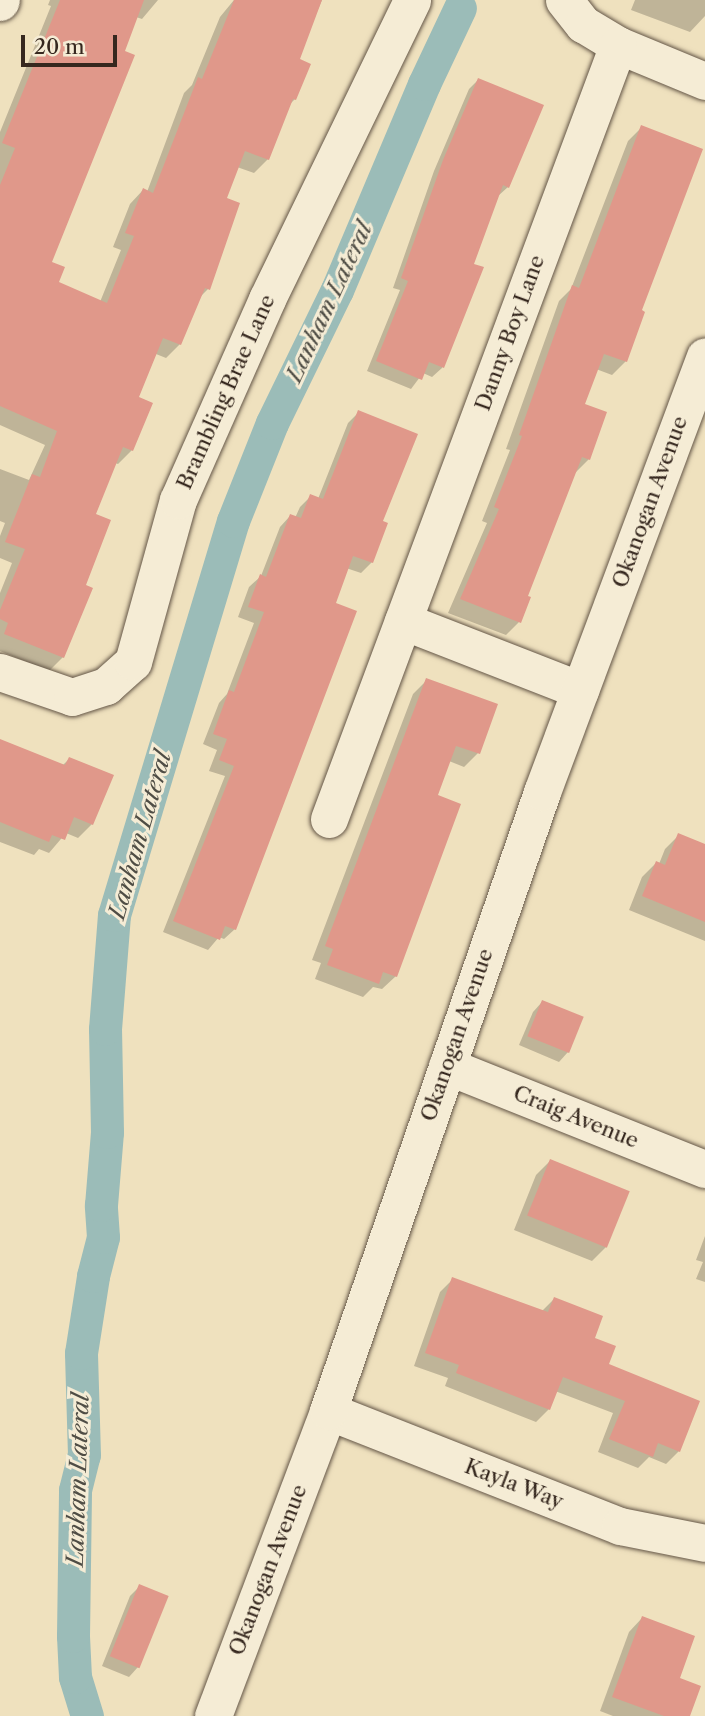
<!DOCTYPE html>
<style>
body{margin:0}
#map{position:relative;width:705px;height:1716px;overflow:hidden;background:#efe1be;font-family:"Libre Caslon Text",serif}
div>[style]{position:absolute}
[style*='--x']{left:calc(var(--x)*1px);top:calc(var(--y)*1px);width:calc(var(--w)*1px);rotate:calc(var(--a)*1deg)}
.shadow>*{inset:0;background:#0003}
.canal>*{height:33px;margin:-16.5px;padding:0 16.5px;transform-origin:16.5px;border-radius:16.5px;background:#9bbcb8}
.building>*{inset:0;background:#e0988a;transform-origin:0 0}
.roads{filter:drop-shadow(0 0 2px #645647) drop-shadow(0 0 2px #645647)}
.minor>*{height:37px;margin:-18.5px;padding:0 18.5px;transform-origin:18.5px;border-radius:18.5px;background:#f5ecd5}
span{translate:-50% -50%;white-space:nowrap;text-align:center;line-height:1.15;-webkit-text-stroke:6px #f5ecd5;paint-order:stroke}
.street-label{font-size:21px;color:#36281f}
.water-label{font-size:23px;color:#4f4d45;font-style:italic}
.scale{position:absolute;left:21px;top:35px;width:96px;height:32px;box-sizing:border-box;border:4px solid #36281f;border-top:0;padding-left:9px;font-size:21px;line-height:24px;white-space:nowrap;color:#36281f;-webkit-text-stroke:5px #f5ecd5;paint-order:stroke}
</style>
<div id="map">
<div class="shadow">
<i style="clip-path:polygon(50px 0,158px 0,142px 19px,136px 17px,50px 263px,57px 283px,100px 302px,121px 250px,113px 247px,130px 204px,143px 190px,147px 192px,184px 93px,192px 85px,220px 17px,234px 0,322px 0,297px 59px,295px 99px,288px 106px,268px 159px,254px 173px,237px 167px,224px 199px,208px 289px,198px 299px,180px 344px,166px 358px,156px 354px,137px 398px,132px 450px,118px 464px,115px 463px,94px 515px,84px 586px,63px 657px,49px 671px,0 651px,0 593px,12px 563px,0 558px,0 536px,5px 523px,0 521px,0 469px,29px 480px,45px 445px,0 425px,0 132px,51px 6px,48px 5px)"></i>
<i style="clip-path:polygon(635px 0,705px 0,705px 16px,690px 32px,631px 10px)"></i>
<i style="clip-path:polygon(478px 80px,508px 187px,498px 196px,472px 265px,481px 268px,442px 368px,432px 377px,423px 373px,411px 389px,367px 371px,400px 290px,393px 288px,434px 171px,469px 89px)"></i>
<i style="clip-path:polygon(642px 127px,639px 311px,626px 361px,612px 375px,596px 369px,583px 405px,589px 459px,575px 473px,526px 597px,519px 622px,506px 635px,448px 613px,487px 523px,482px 521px,510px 450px,506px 449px,559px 301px,571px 289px,628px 141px)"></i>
<i style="clip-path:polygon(359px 412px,372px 562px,361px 573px,346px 568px,235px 929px,224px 939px,219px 937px,208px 950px,163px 932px,225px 776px,209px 771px,217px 750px,203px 744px,219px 703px,227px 694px,254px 623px,238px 617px,249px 587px,261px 576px,280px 527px,290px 516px,295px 518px,300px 507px,311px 496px,318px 499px,348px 423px)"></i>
<i style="clip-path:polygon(427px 680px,478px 753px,464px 767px,449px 761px,436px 796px,396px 976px,382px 989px,373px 987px,363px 997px,315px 979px,321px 963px,312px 960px,413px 694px)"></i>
<i style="clip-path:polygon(0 741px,62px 766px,69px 759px,92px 824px,78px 838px,66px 833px,49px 853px,39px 849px,34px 855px,0 842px)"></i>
<i style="clip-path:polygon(679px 835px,705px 846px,705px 941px,629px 910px,642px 877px,656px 863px,659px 864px,665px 849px)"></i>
<i style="clip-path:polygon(542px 1002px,582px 1018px,568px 1052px,559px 1062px,519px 1045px,533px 1012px)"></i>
<i style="clip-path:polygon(550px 1161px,606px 1247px,592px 1261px,514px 1230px,536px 1175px)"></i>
<i style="clip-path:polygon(705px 1236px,705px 1282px,696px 1279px,703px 1262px,696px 1260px)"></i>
<i style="clip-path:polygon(453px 1279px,541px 1312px,554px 1299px,592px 1339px,607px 1365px,679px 1451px,666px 1464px,649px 1457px,638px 1468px,598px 1452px,613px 1413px,555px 1391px,549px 1409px,536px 1422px,445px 1386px,448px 1378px,414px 1366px,440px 1292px)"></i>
<i style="clip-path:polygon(140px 1586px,167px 1597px,138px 1667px,129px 1677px,102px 1666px,130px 1596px)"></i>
<i style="clip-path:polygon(642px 1618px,677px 1679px,688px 1716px,613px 1716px,600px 1711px,629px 1632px)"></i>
</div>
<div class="canal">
<i style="--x:87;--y:1716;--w:41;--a:-107.1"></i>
<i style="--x:75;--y:1677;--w:41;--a:-92.8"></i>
<i style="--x:73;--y:1636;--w:146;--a:-89.2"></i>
<i style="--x:75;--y:1490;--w:36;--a:-76"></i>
<i style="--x:84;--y:1455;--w:102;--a:-91.7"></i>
<i style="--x:81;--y:1353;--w:78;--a:-81.1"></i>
<i style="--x:93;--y:1276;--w:40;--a:-75.6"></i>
<i style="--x:103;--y:1237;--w:32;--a:-94"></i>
<i style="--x:101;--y:1205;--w:73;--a:-85.3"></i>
<i style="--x:107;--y:1132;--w:103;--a:-91.1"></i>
<i style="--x:105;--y:1029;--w:114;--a:-85.5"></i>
<i style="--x:114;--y:915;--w:412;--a:-73.2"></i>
<i style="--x:233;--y:521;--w:105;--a:-68.3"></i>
<i style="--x:272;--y:423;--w:148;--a:-64"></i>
<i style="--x:337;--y:290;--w:224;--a:-67.1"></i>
<i style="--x:424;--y:84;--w:84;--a:-64.7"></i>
</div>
<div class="building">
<i style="clip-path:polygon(60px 0,144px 0,125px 51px,135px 55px,52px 262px,65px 267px,59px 282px,107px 303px,134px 236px,125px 233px,143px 188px,153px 193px,198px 77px,202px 79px,234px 0,322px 0,300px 59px,311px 64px,296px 100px,293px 99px,269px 160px,245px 151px,227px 198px,240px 203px,210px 290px,205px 288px,181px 345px,163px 338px,139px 397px,153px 403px,133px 451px,123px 447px,96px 514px,111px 520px,86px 585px,93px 588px,64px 658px,4px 634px,8px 623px,0 619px,0 610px,25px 549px,5px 542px,32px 474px,40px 477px,57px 431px,0 406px,0 185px,15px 148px,2px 143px)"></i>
<i style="clip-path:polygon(478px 78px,544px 105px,509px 188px,503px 185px,474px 264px,484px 267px,444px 368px,429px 362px,422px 380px,376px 361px,408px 281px,401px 278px,443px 160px)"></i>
<i style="clip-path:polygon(641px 125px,703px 149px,642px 310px,645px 312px,627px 362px,604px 354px,585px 404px,607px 412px,590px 460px,582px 457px,528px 596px,531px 597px,521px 623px,460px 599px,499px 509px,494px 507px,522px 436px,519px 435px,572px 285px,579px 288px)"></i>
<i style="clip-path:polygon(358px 410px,418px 434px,383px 521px,388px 523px,373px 563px,353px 556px,336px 603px,357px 611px,236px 930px,225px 926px,220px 940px,173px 921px,234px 766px,219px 760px,227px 739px,213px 734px,229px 690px,234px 692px,264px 612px,248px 607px,260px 574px,266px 577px,290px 514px,301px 518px,310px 494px,323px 499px)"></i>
<i style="clip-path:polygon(426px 678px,498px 704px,480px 754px,456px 746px,438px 795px,461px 804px,397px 977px,383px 972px,379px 984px,327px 965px,333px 949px,325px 946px)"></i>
<i style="clip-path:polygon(0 739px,65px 765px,69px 757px,114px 775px,93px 825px,74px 817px,65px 840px,52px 835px,49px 842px,0 822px)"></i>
<i style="clip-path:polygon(678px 833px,705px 844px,705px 922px,642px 896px,656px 861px,665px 865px)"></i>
<i style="left:542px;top:1000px;width:45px;height:39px;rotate:22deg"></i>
<i style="left:550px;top:1159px;width:86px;height:61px;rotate:22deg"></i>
<i style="clip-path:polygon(452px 1277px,548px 1312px,554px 1297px,603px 1316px,595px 1338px,616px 1346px,609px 1364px,700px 1401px,680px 1452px,658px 1443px,653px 1457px,609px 1439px,625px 1401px,563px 1377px,550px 1410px,456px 1373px,459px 1365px,425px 1353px)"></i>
<i style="left:139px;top:1584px;width:32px;height:78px;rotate:22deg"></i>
<i style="clip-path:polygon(642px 1616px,695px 1636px,680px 1678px,701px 1686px,690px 1716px,664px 1716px,612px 1697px)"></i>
</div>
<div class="roads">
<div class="minor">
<i style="--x:564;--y:0;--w:31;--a:52"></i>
<i style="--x:583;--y:24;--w:41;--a:31"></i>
<i style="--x:618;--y:45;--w:94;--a:22.5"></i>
<i style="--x:0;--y:2;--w:2;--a:-63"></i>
<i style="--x:403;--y:621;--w:190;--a:21.3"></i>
<i style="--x:0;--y:672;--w:76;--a:19.1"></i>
<i style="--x:72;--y:697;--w:36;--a:-18"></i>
<i style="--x:106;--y:686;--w:36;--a:-42"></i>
<i style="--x:133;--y:662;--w:168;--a:-74.5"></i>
<i style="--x:178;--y:500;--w:220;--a:-66.1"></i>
<i style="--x:267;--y:299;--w:332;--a:-64.1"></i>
<i style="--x:329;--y:819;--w:826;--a:-69.53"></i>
<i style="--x:447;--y:1066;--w:278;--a:21.8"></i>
<i style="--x:328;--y:1411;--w:314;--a:21.5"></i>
<i style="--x:620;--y:1526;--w:87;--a:11.3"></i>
<i style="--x:213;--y:1716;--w:326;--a:-69.3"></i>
<i style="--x:328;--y:1411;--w:655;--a:-70.93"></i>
<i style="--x:542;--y:792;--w:465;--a:-69.5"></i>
</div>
</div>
<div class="street-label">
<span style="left:510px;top:333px;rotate:-70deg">Danny Boy Lane</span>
<span style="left:226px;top:392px;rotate:-66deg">Brambling Brae Lane</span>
<span style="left:650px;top:502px;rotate:-70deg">Okanogan Avenue</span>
<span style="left:457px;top:1035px;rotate:-71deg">Okanogan Avenue</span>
<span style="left:576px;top:1117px;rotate:22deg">Craig Avenue</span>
<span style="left:514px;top:1484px;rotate:21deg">Kayla Way</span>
<span style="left:268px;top:1570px;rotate:-69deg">Okanogan Avenue</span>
</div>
<div class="water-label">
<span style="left:329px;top:302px;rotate:-65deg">Lanham Lateral</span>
<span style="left:140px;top:835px;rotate:-74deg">Lanham Lateral</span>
<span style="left:78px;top:1480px;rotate:-88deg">Lanham Lateral</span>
</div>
<div class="scale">20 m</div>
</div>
